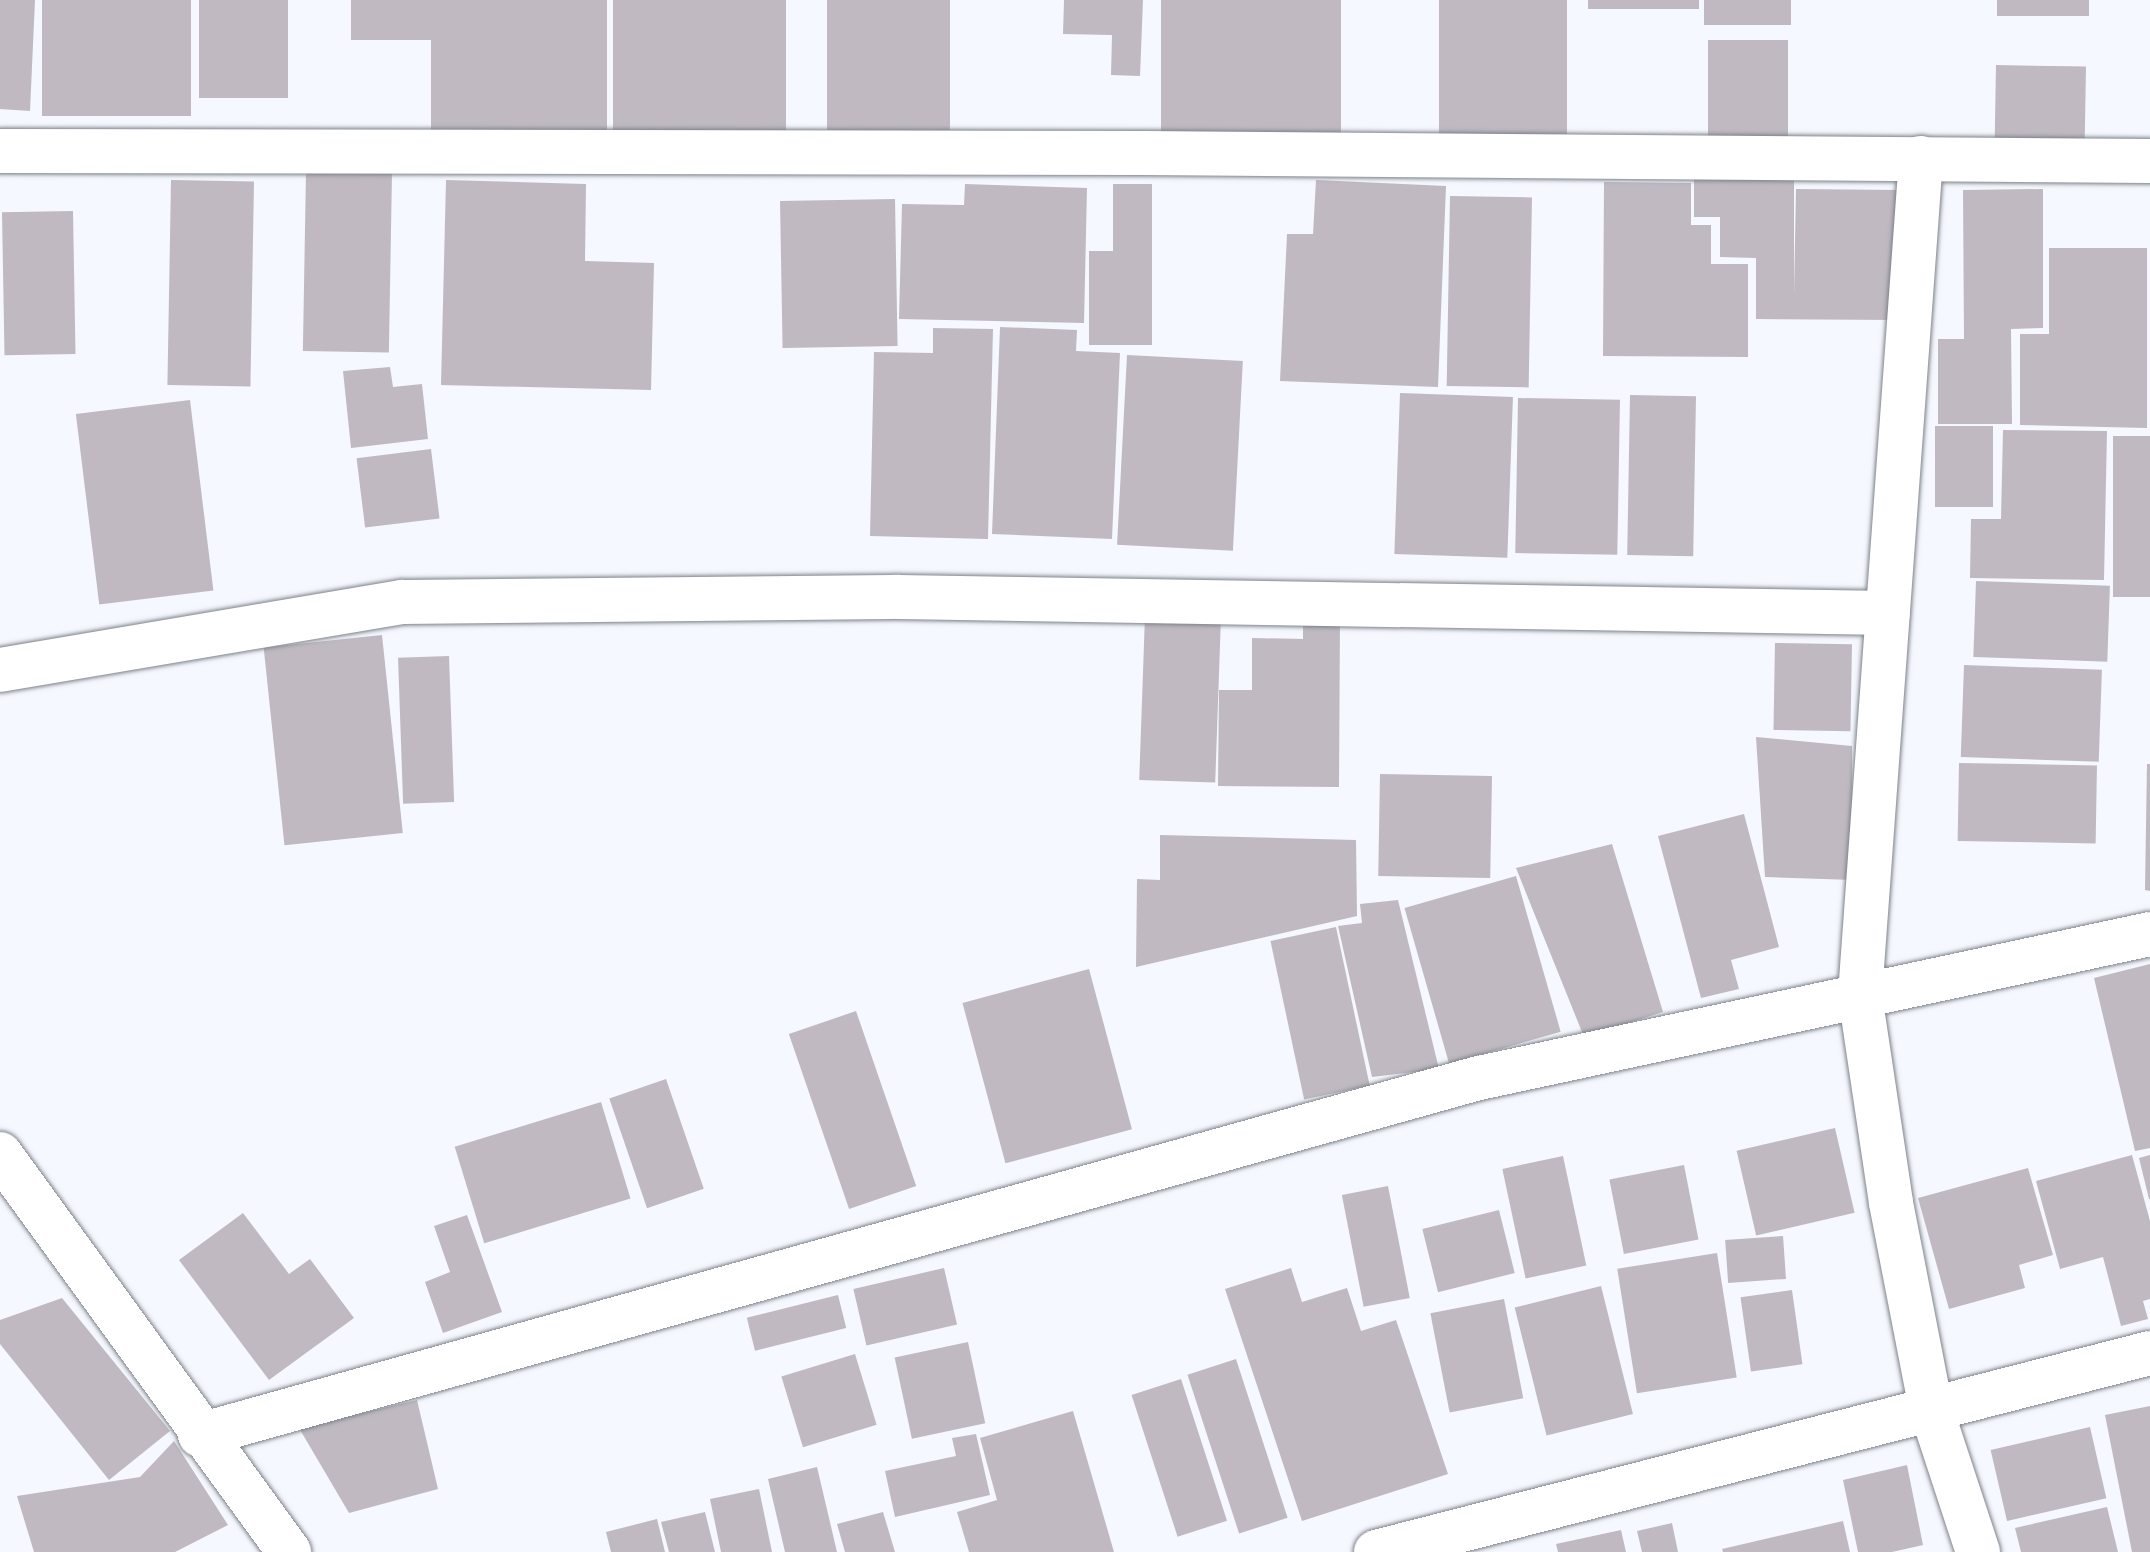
<!DOCTYPE html>
<style>
body{margin:0}
#map{position:relative;width:2150px;height:1552px;overflow:hidden;background:#f5f8fe;font-family:Overpass,sans-serif}
div>[style]{position:absolute}
[style*='--x']{left:calc(var(--x)*1px);top:calc(var(--y)*1px);width:calc(var(--w)*1px);rotate:calc(var(--a)*1deg)}
.building>*{inset:0;background:#c0b9c2;transform-origin:0 0}
.roads{filter:drop-shadow(0 0 2px #7d828a) drop-shadow(0 0 2px #7d828a)}
.minor>*{height:44px;margin:-22px;padding:0 22px;transform-origin:22px;border-radius:22px;background:#fff}
span{translate:-50% -50%;white-space:nowrap;text-align:center;line-height:1.15;-webkit-text-stroke:8px #fff;paint-order:stroke}
</style>
<div id="map">
<div class="building">
<i style="clip-path:polygon(0 0,35px 0,30px 111px,0 109px)"></i>
<i style="left:42px;top:0;width:149px;height:116px"></i>
<i style="left:199px;top:0;width:89px;height:98px"></i>
<i style="clip-path:polygon(351px 0,607px 0,607px 138px,431px 138px,431px 40px,351px 40px)"></i>
<i style="left:613px;top:0;width:173px;height:133px"></i>
<i style="left:827px;top:0;width:123px;height:130px"></i>
<i style="clip-path:polygon(1064px 0,1143px 0,1140px 76px,1111px 75px,1112px 35px,1063px 34px)"></i>
<i style="left:1161px;top:0;width:180px;height:134px"></i>
<i style="left:1439px;top:0;width:128px;height:134px"></i>
<i style="left:1588px;top:0;width:111px;height:9px"></i>
<i style="left:1704px;top:0;width:87px;height:25px"></i>
<i style="left:1997px;top:0;width:92px;height:16px"></i>
<i style="left:1708px;top:40px;width:80px;height:108px"></i>
<i style="left:1996px;top:65px;width:90px;height:77px;rotate:1deg"></i>
<i style="left:306px;top:172px;width:86px;height:179px;rotate:1deg"></i>
<i style="clip-path:polygon(1694px 175px,1794px 176px,1794px 295px,1796px 189px,1901px 190px,1899px 320px,1756px 319px,1756px 258px,1720px 257px,1720px 217px,1694px 217px)"></i>
<i style="left:171px;top:180px;width:83px;height:205px;rotate:1deg"></i>
<i style="clip-path:polygon(446px 180px,586px 184px,585px 261px,654px 263px,651px 390px,441px 385px)"></i>
<i style="clip-path:polygon(1316px 180px,1446px 186px,1438px 387px,1280px 381px,1287px 234px,1313px 234px)"></i>
<i style="clip-path:polygon(1604px 182px,1691px 183px,1691px 225px,1711px 225px,1711px 264px,1748px 264px,1748px 357px,1603px 356px)"></i>
<i style="clip-path:polygon(965px 184px,1087px 188px,1084px 323px,899px 319px,902px 204px,964px 205px)"></i>
<i style="clip-path:polygon(1113px 184px,1152px 184px,1152px 345px,1089px 345px,1089px 251px,1113px 251px)"></i>
<i style="clip-path:polygon(2043px 189px,2043px 328px,2011px 329px,2012px 424px,1938px 424px,1938px 339px,1964px 339px,1963px 190px)"></i>
<i style="left:1450px;top:196px;width:82px;height:190px;rotate:1deg"></i>
<i style="left:895px;top:199px;width:147px;height:115px;rotate:89deg"></i>
<i style="left:73px;top:211px;width:143px;height:71px;rotate:89deg"></i>
<i style="clip-path:polygon(2049px 248px,2147px 248px,2147px 428px,2020px 425px,2020px 334px,2049px 334px)"></i>
<i style="clip-path:polygon(1000px 327px,1077px 330px,1076px 351px,1120px 353px,1112px 539px,992px 534px)"></i>
<i style="clip-path:polygon(933px 328px,993px 329px,988px 539px,870px 536px,874px 352px,933px 353px)"></i>
<i style="left:1127px;top:355px;width:116px;height:190px;rotate:3deg"></i>
<i style="clip-path:polygon(390px 367px,393px 387px,422px 384px,428px 439px,351px 448px,343px 371px)"></i>
<i style="left:1400px;top:393px;width:113px;height:161px;rotate:2deg"></i>
<i style="left:1630px;top:395px;width:66px;height:160px;rotate:1deg"></i>
<i style="left:1518px;top:398px;width:102px;height:155px;rotate:1deg"></i>
<i style="left:190px;top:400px;width:192px;height:115px;rotate:83deg"></i>
<i style="left:1993px;top:426px;width:81px;height:58px;rotate:90deg"></i>
<i style="clip-path:polygon(2003px 430px,2107px 431px,2104px 580px,1970px 578px,1971px 519px,2001px 519px)"></i>
<i style="left:2150px;top:436px;width:161px;height:37px;rotate:90deg"></i>
<i style="left:431px;top:449px;width:70px;height:75px;rotate:83deg"></i>
<i style="left:1976px;top:581px;width:134px;height:76px;rotate:2deg"></i>
<i style="left:1145px;top:615px;width:76px;height:165px;rotate:2deg"></i>
<i style="clip-path:polygon(1303px 616px,1340px 616px,1339px 787px,1218px 786px,1219px 690px,1252px 690px,1252px 638px,1303px 639px)"></i>
<i style="left:382px;top:635px;width:199px;height:119px;rotate:84deg"></i>
<i style="left:1775px;top:643px;width:77px;height:87px;rotate:1deg"></i>
<i style="left:449px;top:656px;width:146px;height:51px;rotate:88deg"></i>
<i style="left:1964px;top:665px;width:138px;height:92px;rotate:2deg"></i>
<i style="clip-path:polygon(1756px 737px,1852px 746px,1853px 880px,1765px 877px)"></i>
<i style="left:1959px;top:763px;width:138px;height:78px;rotate:1deg"></i>
<i style="clip-path:polygon(2147px 764px,2150px 764px,2150px 891px,2145px 890px)"></i>
<i style="left:1492px;top:776px;width:102px;height:112px;rotate:91deg"></i>
<i style="clip-path:polygon(1744px 814px,1779px 947px,1731px 960px,1739px 989px,1701px 998px,1658px 836px)"></i>
<i style="clip-path:polygon(1160px 835px,1356px 840px,1357px 916px,1136px 967px,1137px 879px,1160px 880px)"></i>
<i style="clip-path:polygon(1612px 844px,1663px 1012px,1584px 1037px,1516px 868px)"></i>
<i style="left:1516px;top:876px;width:162px;height:116px;rotate:74deg"></i>
<i style="clip-path:polygon(1398px 900px,1439px 1069px,1372px 1077px,1338px 926px,1362px 923px,1360px 904px)"></i>
<i style="left:1336px;top:927px;width:162px;height:67px;rotate:78deg"></i>
<i style="clip-path:polygon(2150px 964px,2150px 1148px,2135px 1151px,2094px 978px)"></i>
<i style="left:1089px;top:969px;width:166px;height:131px;rotate:75deg"></i>
<i style="left:856px;top:1011px;width:185px;height:71px;rotate:71deg"></i>
<i style="left:666px;top:1079px;width:116px;height:60px;rotate:71deg"></i>
<i style="left:601px;top:1102px;width:101px;height:153px;rotate:73deg"></i>
<i style="left:1835px;top:1128px;width:87px;height:101px;rotate:77deg"></i>
<i style="clip-path:polygon(2132px 1155px,2150px 1221px,2150px 1299px,2143px 1301px,2148px 1319px,2121px 1326px,2103px 1257px,2060px 1269px,2036px 1181px)"></i>
<i style="clip-path:polygon(2150px 1155px,2150px 1199px,2149px 1199px,2139px 1158px)"></i>
<i style="left:1563px;top:1156px;width:112px;height:62px;rotate:78deg"></i>
<i style="left:1684px;top:1165px;width:76px;height:76px;rotate:79deg"></i>
<i style="clip-path:polygon(2028px 1168px,2053px 1255px,2019px 1265px,2025px 1288px,1949px 1309px,1918px 1198px)"></i>
<i style="left:1388px;top:1186px;width:114px;height:47px;rotate:79deg"></i>
<i style="left:1499px;top:1210px;width:65px;height:79px;rotate:76deg"></i>
<i style="clip-path:polygon(243px 1213px,289px 1274px,310px 1259px,354px 1318px,269px 1380px,179px 1260px)"></i>
<i style="clip-path:polygon(467px 1215px,502px 1312px,443px 1333px,425px 1282px,450px 1272px,434px 1226px)"></i>
<i style="left:1783px;top:1236px;width:43px;height:58px;rotate:86deg"></i>
<i style="left:1717px;top:1253px;width:126px;height:101px;rotate:81deg"></i>
<i style="left:944px;top:1268px;width:58px;height:93px;rotate:77deg"></i>
<i style="clip-path:polygon(1291px 1268px,1302px 1302px,1347px 1288px,1361px 1331px,1396px 1320px,1448px 1474px,1302px 1521px,1225px 1289px)"></i>
<i style="left:1601px;top:1286px;width:132px;height:89px;rotate:76deg"></i>
<i style="left:1792px;top:1290px;width:75px;height:52px;rotate:82deg"></i>
<i style="left:838px;top:1295px;width:34px;height:94px;rotate:76deg"></i>
<i style="clip-path:polygon(62px 1298px,170px 1431px,109px 1480px,0 1344px,0 1320px)"></i>
<i style="left:1504px;top:1299px;width:101px;height:75px;rotate:79deg"></i>
<i style="left:968px;top:1342px;width:83px;height:75px;rotate:78deg"></i>
<i style="left:855px;top:1354px;width:74px;height:77px;rotate:73deg"></i>
<i style="left:1236px;top:1359px;width:167px;height:51px;rotate:72deg"></i>
<i style="left:1181px;top:1379px;width:149px;height:52px;rotate:72deg"></i>
<i style="clip-path:polygon(417px 1400px,438px 1489px,349px 1513px,299px 1428px)"></i>
<i style="clip-path:polygon(2150px 1406px,2150px 1552px,2132px 1552px,2105px 1415px)"></i>
<i style="clip-path:polygon(1073px 1411px,1114px 1552px,969px 1552px,957px 1512px,997px 1500px,980px 1438px)"></i>
<i style="left:2090px;top:1427px;width:73px;height:102px;rotate:77deg"></i>
<i style="clip-path:polygon(976px 1434px,990px 1495px,895px 1517px,885px 1471px,956px 1456px,952px 1438px)"></i>
<i style="clip-path:polygon(174px 1441px,228px 1525px,175px 1552px,34px 1552px,17px 1496px,140px 1477px)"></i>
<i style="clip-path:polygon(1907px 1465px,1923px 1545px,1892px 1552px,1858px 1552px,1843px 1480px)"></i>
<i style="clip-path:polygon(817px 1467px,837px 1552px,785px 1552px,768px 1479px)"></i>
<i style="clip-path:polygon(759px 1489px,772px 1552px,721px 1552px,710px 1499px)"></i>
<i style="clip-path:polygon(2107px 1507px,2118px 1552px,2021px 1552px,2015px 1528px)"></i>
<i style="clip-path:polygon(705px 1512px,715px 1552px,669px 1552px,661px 1522px)"></i>
<i style="clip-path:polygon(883px 1512px,895px 1552px,845px 1552px,837px 1524px)"></i>
<i style="clip-path:polygon(657px 1519px,665px 1552px,611px 1552px,606px 1532px)"></i>
<i style="clip-path:polygon(1843px 1521px,1850px 1552px,1723px 1552px,1722px 1549px)"></i>
<i style="clip-path:polygon(1672px 1523px,1678px 1552px,1642px 1552px,1637px 1531px)"></i>
<i style="clip-path:polygon(1621px 1530px,1626px 1552px,1558px 1552px,1556px 1544px)"></i>
</div>
<div class="roads">
<div class="minor">
<i style="--x:0;--y:151;--w:1144;--a:0.1"></i>
<i style="--x:1144;--y:153;--w:1006;--a:0.46"></i>
<i style="--x:1921;--y:158;--w:839;--a:94.17"></i>
<i style="--x:1860;--y:995;--w:210;--a:81.5"></i>
<i style="--x:1891;--y:1203;--w:210;--a:79"></i>
<i style="--x:1931;--y:1409;--w:151;--a:71.8"></i>
<i style="--x:0;--y:670;--w:408;--a:-9.6"></i>
<i style="--x:402;--y:602;--w:497;--a:-0.6"></i>
<i style="--x:899;--y:597;--w:989;--a:0.93"></i>
<i style="--x:0;--y:1154;--w:492;--a:54"></i>
<i style="--x:200;--y:1435;--w:1328;--a:-15.6"></i>
<i style="--x:1479;--y:1078;--w:686;--a:-12.11"></i>
<i style="--x:1376;--y:1552;--w:799;--a:-14.42"></i>
</div>
</div>
</div>
